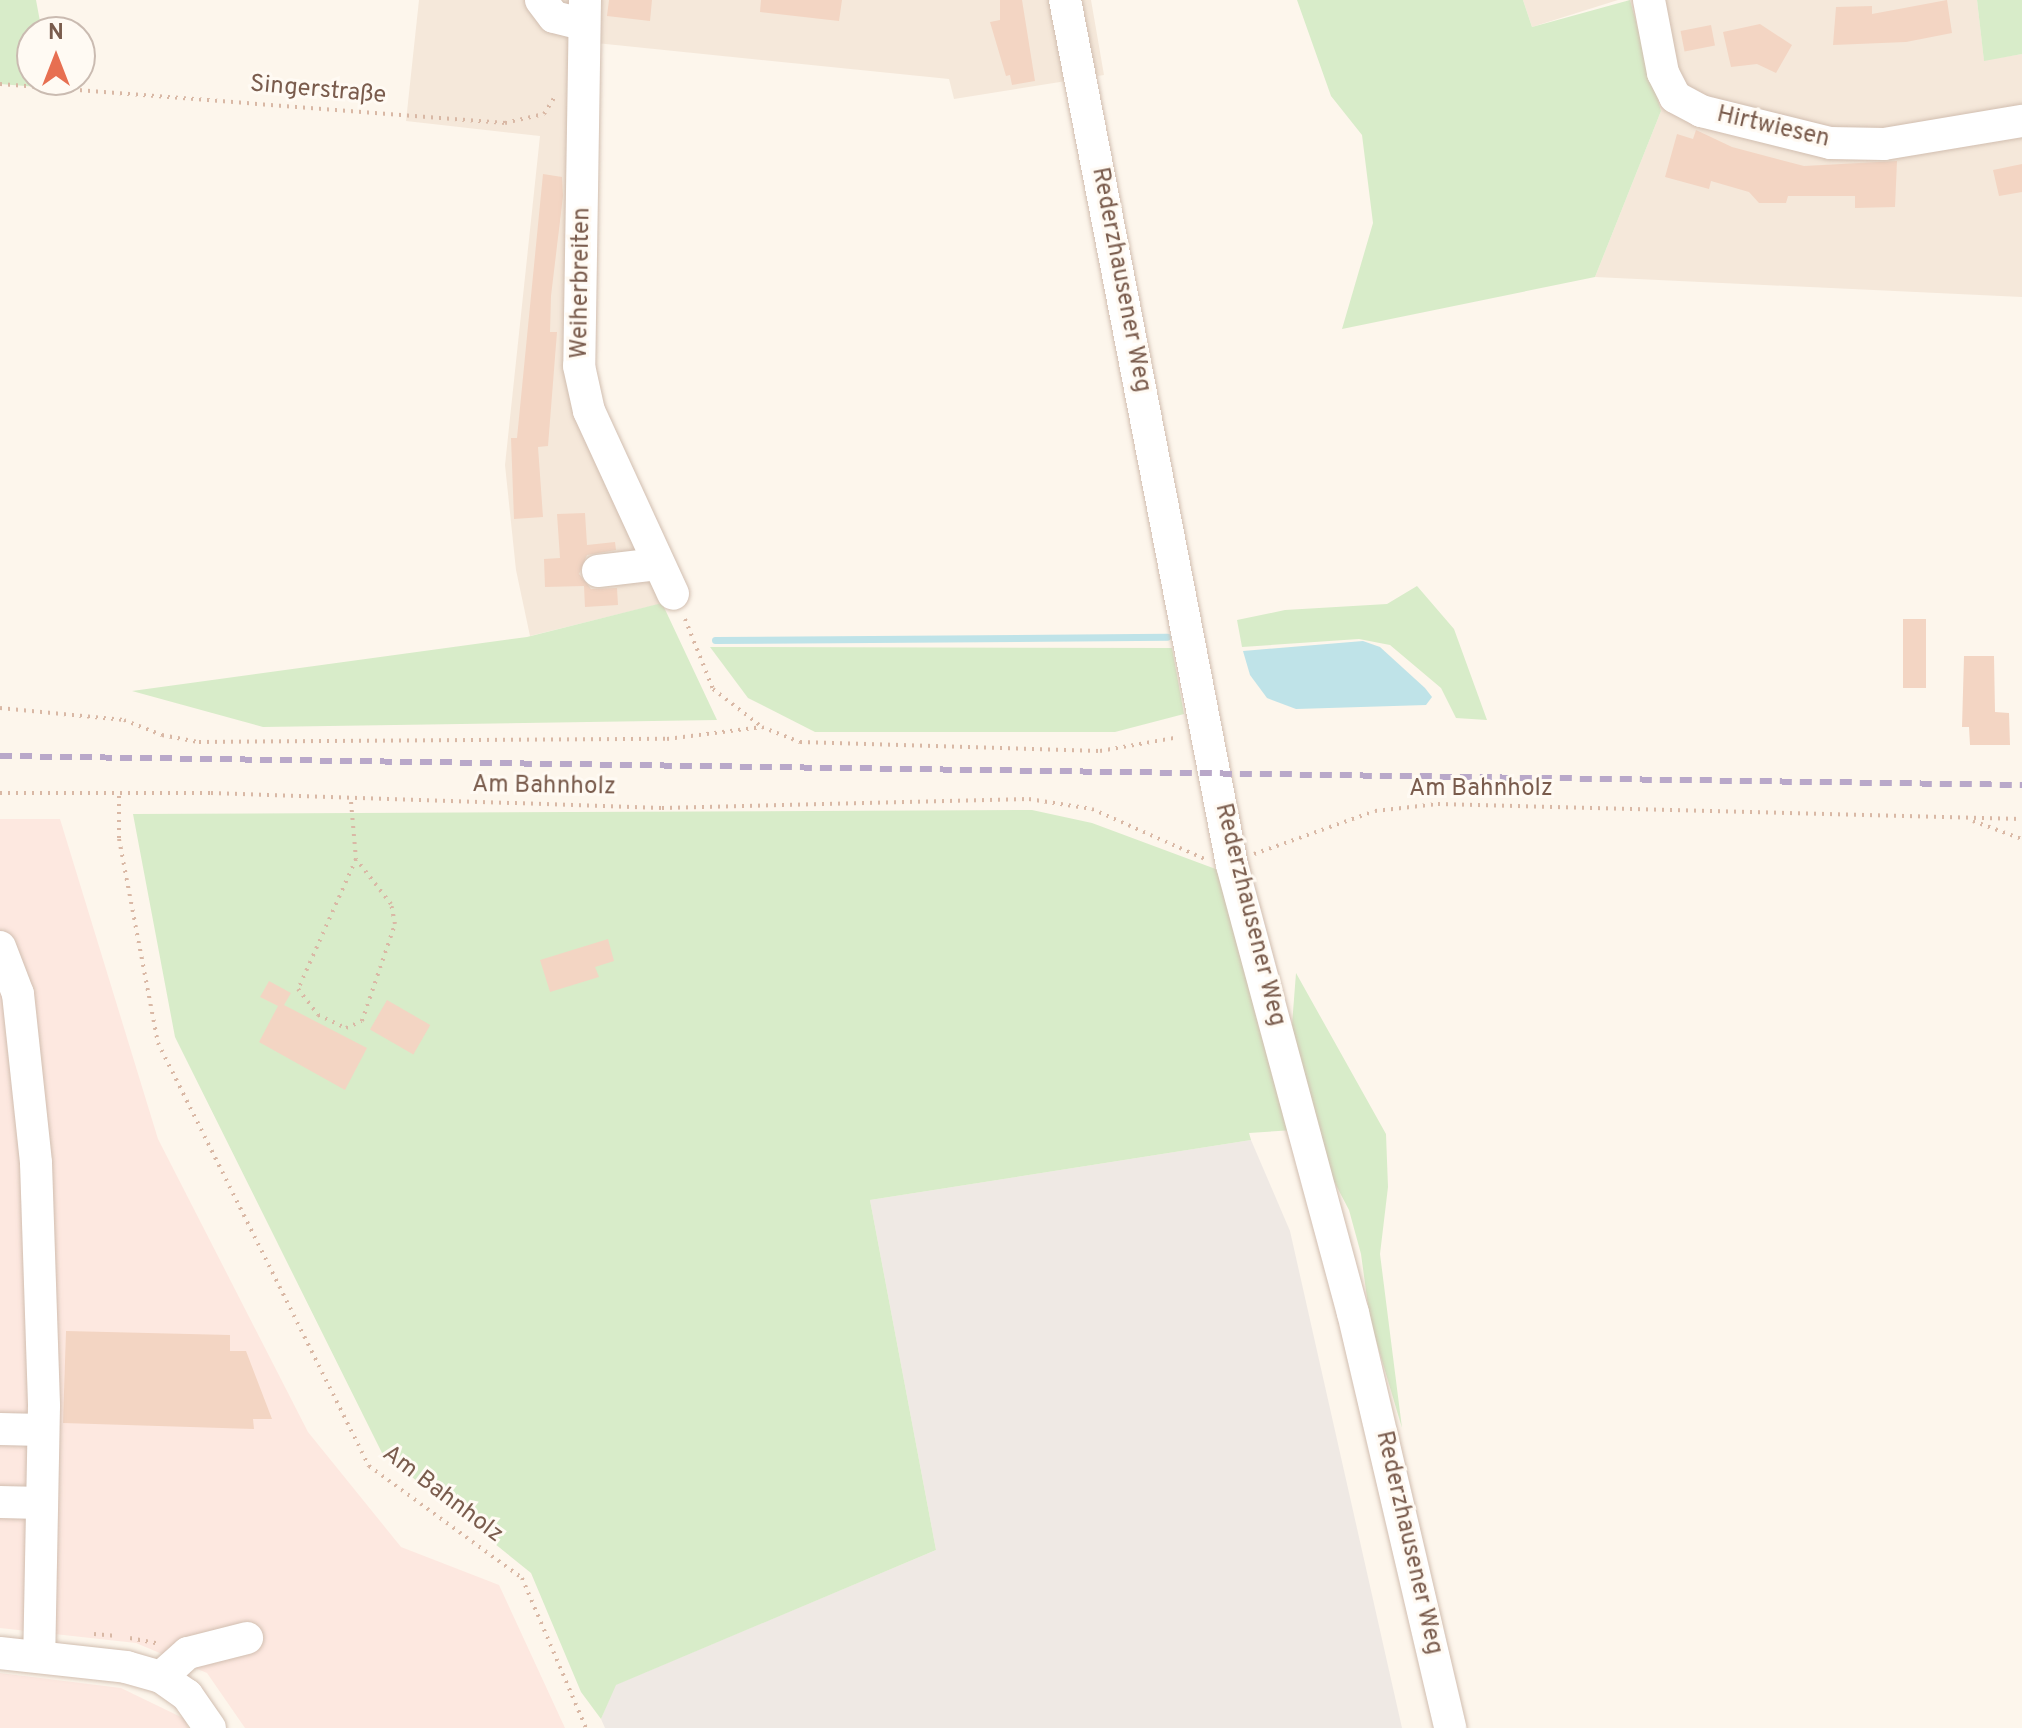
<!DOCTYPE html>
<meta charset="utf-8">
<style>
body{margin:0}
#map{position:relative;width:2022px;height:1728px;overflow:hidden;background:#fdf6ec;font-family:Overpass,sans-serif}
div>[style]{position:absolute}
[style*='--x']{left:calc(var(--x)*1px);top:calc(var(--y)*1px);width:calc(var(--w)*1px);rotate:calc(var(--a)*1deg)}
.residential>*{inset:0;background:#f5e8da}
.commercial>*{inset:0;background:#fde8e0}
.industrial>*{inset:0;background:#efe9e4}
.green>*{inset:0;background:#d8ecc9}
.water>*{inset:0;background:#bfe3e8}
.stream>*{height:7px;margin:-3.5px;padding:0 3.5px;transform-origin:3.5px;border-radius:3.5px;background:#bfe3e8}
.building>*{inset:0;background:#f3d5c3;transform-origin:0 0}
.path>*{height:4px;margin-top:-2px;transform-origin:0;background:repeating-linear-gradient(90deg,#d9b8a5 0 2px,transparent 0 8px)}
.roads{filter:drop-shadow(0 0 2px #d1beb0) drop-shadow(0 0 2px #d1beb0)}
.minor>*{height:32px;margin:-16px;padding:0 16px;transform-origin:16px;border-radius:16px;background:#fff}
.rail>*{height:6px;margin-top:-3px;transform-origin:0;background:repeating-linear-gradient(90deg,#b9a8c9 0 12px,transparent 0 20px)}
span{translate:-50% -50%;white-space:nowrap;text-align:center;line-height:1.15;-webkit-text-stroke:6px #fffaf3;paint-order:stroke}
.street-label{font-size:24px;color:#7a5c4d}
.north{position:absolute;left:16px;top:16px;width:80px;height:80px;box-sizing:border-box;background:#fffaf3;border:2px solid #cabbb1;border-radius:50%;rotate:0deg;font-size:22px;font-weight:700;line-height:32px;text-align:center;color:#7a5c4d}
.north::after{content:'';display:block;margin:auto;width:28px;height:36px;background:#e76f51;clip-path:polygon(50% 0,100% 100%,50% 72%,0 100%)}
</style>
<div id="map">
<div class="residential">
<i style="clip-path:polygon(419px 0,1091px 0,1104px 75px,954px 99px,949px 79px,596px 43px,591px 341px,596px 392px,684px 598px,530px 636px,516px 570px,505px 465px,540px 136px,406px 121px)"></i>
<i style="clip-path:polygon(1523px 0,1618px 0,1532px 27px)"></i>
<i style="clip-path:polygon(1630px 0,1977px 0,1984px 60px,2022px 54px,2022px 297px,1595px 277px,1661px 111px)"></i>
</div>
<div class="commercial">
<i style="clip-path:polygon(0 819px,60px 819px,158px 1139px,308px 1432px,401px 1547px,499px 1585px,565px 1728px,245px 1728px,207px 1673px,136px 1643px,0 1628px)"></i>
<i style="clip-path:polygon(0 1673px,121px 1688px,185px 1719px,188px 1728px,0 1728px)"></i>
</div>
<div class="industrial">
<i style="clip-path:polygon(1251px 1140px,1290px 1231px,1402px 1728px,605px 1728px,601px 1719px,615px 1685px,936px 1550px,870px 1200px)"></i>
</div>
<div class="green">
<i style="clip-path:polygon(0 0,36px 0,42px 32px,32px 32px,32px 80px,50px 80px,51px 88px,0 84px)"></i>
<i style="clip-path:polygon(1297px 0,1523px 0,1532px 27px,1630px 0,1661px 111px,1595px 277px,1342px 329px,1373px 223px,1362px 135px,1331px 96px)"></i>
<i style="clip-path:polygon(1977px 0,2022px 0,2022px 54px,1984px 61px)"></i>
<i style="clip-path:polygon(1417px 586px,1454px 629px,1487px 720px,1456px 718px,1441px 688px,1390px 645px,1359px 639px,1242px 647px,1237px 620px,1285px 610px,1387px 604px)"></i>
<i style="clip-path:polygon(662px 603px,717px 720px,263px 727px,132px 691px,527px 637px)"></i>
<i style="clip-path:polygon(710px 647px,1172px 648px,1184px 714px,1115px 732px,815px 732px,748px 698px)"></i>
<i style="clip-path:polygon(1032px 810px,1092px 823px,1221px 871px,1259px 1028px,1294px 1130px,1249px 1133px,1251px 1140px,870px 1200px,936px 1550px,616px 1685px,601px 1719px,581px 1692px,531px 1573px,382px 1453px,175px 1037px,133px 814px)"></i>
<i style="clip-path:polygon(1296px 973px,1386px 1134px,1388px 1187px,1380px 1254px,1402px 1428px,1370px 1320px,1361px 1254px,1349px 1210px,1326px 1166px,1305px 1091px,1292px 1025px)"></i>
</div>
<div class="water">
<i style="clip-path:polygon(1363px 641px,1380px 647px,1425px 688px,1432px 697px,1426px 705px,1296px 709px,1267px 698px,1250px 675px,1243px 651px)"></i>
</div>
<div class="stream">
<i style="--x:715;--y:640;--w:452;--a:-0.4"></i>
</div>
<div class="building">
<i style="clip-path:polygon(609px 0,652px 0,650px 21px,607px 16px)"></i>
<i style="clip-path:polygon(761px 0,842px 0,839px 21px,760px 12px)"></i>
<i style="clip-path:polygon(1000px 0,1022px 0,1035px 81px,1012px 85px,1010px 75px,1006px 76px,990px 22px,1000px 20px)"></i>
<i style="clip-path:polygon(1947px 0,1952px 33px,1906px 42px,1833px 45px,1836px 7px,1872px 6px,1872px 14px)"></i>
<i style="clip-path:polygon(1760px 24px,1792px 45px,1776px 73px,1757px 64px,1731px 67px,1723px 32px)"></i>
<i style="left:1711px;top:25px;width:21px;height:31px;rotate:79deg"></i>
<i style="clip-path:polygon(1696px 130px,1732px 147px,1804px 166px,1897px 161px,1895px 207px,1855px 208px,1855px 196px,1788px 196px,1786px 203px,1759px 203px,1749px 192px,1711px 181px,1709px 189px,1665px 177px,1677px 134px,1693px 139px)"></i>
<i style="clip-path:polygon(2022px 164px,2022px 192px,1999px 196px,1993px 170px)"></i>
<i style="clip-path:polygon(543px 174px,562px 177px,563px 196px,551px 296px,550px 332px,557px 332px,548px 446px,538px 447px,543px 517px,514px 519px,511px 438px,517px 438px)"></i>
<i style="clip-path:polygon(585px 513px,587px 545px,615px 542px,616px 550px,587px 555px,579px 574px,591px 589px,617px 588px,618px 605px,585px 607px,584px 586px,545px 587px,544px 559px,560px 558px,557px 514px)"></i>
<i style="left:1903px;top:619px;width:23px;height:69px"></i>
<i style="clip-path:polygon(1964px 656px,1994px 656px,1995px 712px,2009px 713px,2010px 745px,1970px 745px,1969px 727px,1962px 727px)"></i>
<i style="clip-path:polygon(608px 939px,614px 961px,595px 967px,599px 977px,550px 992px,540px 960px)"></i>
<i style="clip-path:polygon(269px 981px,291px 993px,284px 1005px,367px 1048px,345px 1090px,259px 1042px,278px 1006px,260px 997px)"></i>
<i style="left:387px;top:1000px;width:50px;height:34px;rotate:30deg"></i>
<i style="clip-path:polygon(66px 1331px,230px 1335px,230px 1351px,246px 1351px,272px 1419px,253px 1419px,254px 1429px,63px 1423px)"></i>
</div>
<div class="path">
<i style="--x:0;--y:84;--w:507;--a:4.42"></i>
<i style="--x:505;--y:123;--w:40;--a:-13"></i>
<i style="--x:544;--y:114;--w:22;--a:-58"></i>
<i style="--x:685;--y:619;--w:75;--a:68.2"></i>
<i style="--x:713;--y:689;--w:62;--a:37.8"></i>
<i style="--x:762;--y:727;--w:41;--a:21.5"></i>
<i style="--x:800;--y:742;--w:300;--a:1.7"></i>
<i style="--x:1100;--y:751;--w:80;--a:-10"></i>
<i style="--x:0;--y:708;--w:125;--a:5.5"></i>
<i style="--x:124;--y:720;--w:41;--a:21.5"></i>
<i style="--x:162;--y:735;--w:38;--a:11"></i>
<i style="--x:199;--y:742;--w:468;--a:-0.4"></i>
<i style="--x:667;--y:739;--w:96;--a:-7.2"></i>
<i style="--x:0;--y:793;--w:211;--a:0"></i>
<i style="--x:211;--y:793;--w:451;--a:1.9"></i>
<i style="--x:662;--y:808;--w:367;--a:-1.4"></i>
<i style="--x:1029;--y:799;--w:64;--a:9"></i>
<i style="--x:1092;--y:809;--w:124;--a:23.9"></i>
<i style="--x:119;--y:796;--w:43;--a:90"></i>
<i style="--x:119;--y:839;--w:208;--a:79.2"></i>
<i style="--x:158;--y:1043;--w:473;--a:63.5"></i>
<i style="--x:369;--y:1466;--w:190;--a:36.2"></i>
<i style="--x:522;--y:1578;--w:163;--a:66.9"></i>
<i style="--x:351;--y:802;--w:57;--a:85"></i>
<i style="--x:356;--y:859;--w:142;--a:114"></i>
<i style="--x:298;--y:989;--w:33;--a:52"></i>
<i style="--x:318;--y:1015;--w:31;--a:25"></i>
<i style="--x:346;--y:1028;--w:17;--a:-24"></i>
<i style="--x:362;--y:1021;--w:102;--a:-71.2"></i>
<i style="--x:395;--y:924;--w:20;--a:-101"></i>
<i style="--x:391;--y:904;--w:57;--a:-127.9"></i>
<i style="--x:1973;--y:821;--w:52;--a:20.2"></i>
<i style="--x:1254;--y:854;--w:128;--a:-19.6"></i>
<i style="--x:1375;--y:811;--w:63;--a:-6.3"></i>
<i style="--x:1438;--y:804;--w:584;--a:1.47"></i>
<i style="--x:94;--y:1634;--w:23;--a:5"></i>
<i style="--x:130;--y:1638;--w:31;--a:11"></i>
</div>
<div class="roads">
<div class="minor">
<i style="--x:541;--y:0;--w:21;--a:53"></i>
<i style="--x:554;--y:17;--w:30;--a:14"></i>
<i style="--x:585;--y:0;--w:366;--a:90.9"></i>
<i style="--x:579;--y:366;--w:46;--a:77.5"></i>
<i style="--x:589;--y:411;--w:201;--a:65.3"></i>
<i style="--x:1065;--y:0;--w:881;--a:79.07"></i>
<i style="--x:1232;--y:865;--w:464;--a:74.9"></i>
<i style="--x:1353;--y:1313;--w:426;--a:76.8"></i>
<i style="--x:1649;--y:0;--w:74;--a:79.1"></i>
<i style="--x:1663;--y:73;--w:27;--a:63"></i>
<i style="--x:1675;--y:97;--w:30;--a:28"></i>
<i style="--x:1701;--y:111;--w:133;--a:13.9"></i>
<i style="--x:1830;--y:143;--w:54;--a:1.1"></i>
<i style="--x:1884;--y:144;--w:140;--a:-9.5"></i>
<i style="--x:598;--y:571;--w:60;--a:-6.7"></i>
<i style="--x:0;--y:947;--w:50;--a:69"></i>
<i style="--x:18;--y:994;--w:170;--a:83.9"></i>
<i style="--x:36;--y:1163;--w:243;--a:88.1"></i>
<i style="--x:44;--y:1406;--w:250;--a:91.1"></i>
<i style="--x:0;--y:1429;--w:43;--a:1.3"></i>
<i style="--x:0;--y:1502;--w:42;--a:1.4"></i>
<i style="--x:0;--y:1653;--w:127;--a:6.3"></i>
<i style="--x:126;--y:1667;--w:36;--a:16"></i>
<i style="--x:161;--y:1677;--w:32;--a:35"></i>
<i style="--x:187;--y:1695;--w:40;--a:55.1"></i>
<i style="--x:161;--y:1677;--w:36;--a:-42"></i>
<i style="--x:188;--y:1653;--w:61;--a:-14.3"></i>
</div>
</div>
<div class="rail">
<i style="--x:0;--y:756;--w:2022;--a:0.82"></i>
</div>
<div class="street-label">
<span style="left:318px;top:91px;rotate:5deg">Singerstraße</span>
<span style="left:1773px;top:128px;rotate:13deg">Hirtwiesen</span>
<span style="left:1120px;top:280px;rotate:79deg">Rederzhausener Weg</span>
<span style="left:582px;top:283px;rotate:-89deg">Weiherbreiten</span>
<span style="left:544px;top:787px;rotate:1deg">Am Bahnholz</span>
<span style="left:1481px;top:790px">Am Bahnholz</span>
<span style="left:1249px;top:915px;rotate:76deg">Rederzhausener Weg</span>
<span style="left:442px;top:1495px;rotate:37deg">Am Bahnholz</span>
<span style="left:1408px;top:1543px;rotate:77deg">Rederzhausener Weg</span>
</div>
<div class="north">N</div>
</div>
